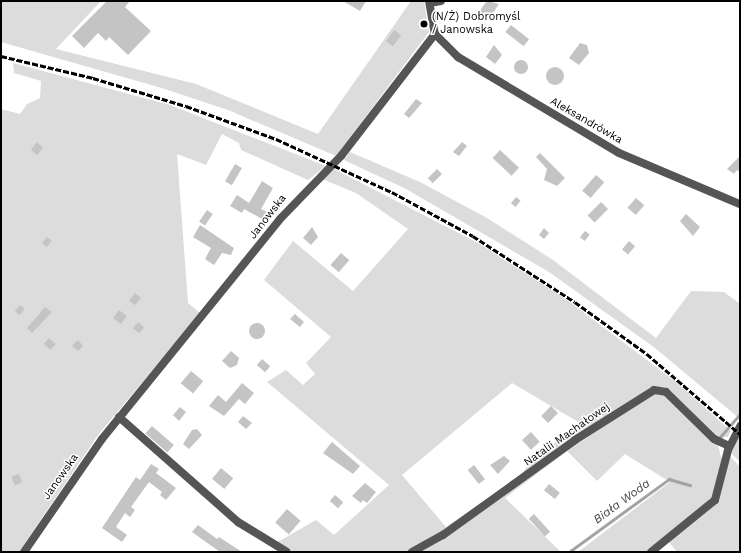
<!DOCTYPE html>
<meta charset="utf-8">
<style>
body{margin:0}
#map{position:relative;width:741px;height:553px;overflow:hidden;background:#fff;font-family:"Work Sans",sans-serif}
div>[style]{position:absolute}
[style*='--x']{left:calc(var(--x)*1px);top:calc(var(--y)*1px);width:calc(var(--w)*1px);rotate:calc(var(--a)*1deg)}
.green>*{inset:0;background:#dcdcdc}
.stream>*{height:2.5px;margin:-1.25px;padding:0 1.25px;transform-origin:1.25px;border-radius:1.25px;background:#a3a3a3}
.building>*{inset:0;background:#c4c4c4;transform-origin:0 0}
.round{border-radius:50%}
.street>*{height:8px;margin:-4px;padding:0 4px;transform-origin:4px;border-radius:4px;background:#555}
.rail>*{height:2.5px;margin-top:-1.25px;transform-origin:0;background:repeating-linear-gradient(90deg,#000 0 6px,transparent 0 8px)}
.dots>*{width:11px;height:11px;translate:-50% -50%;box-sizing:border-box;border:2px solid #fff;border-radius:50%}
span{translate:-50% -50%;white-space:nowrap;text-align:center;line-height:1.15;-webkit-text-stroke:3px #fff;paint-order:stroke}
.poi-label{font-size:11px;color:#000}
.left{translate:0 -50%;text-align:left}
.street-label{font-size:11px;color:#000}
.water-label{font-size:12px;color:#444;font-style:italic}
.frame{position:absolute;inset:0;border:2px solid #000;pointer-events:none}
</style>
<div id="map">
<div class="green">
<i style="clip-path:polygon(1px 1px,101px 1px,56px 49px,196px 84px,318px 134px,411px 1px,424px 1px,429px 32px,336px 156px,228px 110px,165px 89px,1px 42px)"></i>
<i style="clip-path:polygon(13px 63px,170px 105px,326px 166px,308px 180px,241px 150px,239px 143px,222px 134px,206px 165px,177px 154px,188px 303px,200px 313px,98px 435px,19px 552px,1px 552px,1px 109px,20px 114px,27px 104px,40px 98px,41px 81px,14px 73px)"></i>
<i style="clip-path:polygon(350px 152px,420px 182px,487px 218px,553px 260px,656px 338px,691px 291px,724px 292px,740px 304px,740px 419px,655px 348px,549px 272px,406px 189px,344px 160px)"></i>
<i style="clip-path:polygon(evenodd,334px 169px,480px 244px,567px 300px,676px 382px,731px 431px,728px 437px,716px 438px,668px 391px,655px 387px,441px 533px,407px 552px,295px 552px,276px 543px,316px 520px,334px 535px,389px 485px,267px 382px,286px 370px,303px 385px,315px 374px,306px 363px,331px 337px,264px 280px,293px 241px,353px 291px,408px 229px,356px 193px,322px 179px,334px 169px,512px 383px,580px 423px,530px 462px,521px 475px,446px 527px,402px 475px,512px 383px)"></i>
<i style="clip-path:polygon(655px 392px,666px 396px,718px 445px,722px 461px,713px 498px,646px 552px,578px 552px,670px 482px,625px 454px,597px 481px,567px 451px,505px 498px,561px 552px,417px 552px)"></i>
<i style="clip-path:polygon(737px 436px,740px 438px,740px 462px,731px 453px)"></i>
<i style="clip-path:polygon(730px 456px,740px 467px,740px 552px,677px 552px,669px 542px,718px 502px)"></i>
</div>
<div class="stream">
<i style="--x:720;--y:437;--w:30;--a:-49"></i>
<i style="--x:569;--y:552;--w:124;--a:-36.1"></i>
<i style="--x:669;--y:479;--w:22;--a:16"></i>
</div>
<div class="building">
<i style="clip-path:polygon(107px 1px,130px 1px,125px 7px,151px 31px,128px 55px,109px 37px,106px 41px,98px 33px,84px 48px,72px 36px)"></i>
<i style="clip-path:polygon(343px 1px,366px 1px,360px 11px)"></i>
<i style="clip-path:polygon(487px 1px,499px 4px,488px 20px,478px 13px)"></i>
<i style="left:511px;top:25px;width:23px;height:9px;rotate:38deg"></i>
<i style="left:394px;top:30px;width:9px;height:14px;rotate:36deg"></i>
<i style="clip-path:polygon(580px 43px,587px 45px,589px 53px,579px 65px,569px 58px)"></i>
<i style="clip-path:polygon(494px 45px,502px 55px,495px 64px,486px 57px)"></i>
<i class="round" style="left:514px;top:60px;width:14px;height:14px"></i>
<i class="round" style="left:546px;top:67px;width:18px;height:18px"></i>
<i style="clip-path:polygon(416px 99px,422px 103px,409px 118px,404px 114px)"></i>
<i style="clip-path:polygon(37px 142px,43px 148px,37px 155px,31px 150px)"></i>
<i style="clip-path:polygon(462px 142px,467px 146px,459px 156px,453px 152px)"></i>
<i style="left:500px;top:150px;width:26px;height:11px;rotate:43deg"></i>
<i style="clip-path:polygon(540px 153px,565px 178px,557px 186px,544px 180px,547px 169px,536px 157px)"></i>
<i style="clip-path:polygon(740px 156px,740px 172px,737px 170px,734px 174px,727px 169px)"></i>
<i style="left:235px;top:164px;width:8px;height:20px;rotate:30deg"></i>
<i style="left:437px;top:169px;width:7px;height:13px;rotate:45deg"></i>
<i style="left:596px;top:175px;width:11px;height:21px;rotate:41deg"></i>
<i style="clip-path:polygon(262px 181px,273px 188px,261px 209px,267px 212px,262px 219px,244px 209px,242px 213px,230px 206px,237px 195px,249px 203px)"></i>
<i style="left:516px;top:197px;width:6px;height:8px;rotate:39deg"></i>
<i style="left:636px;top:198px;width:11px;height:13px;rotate:41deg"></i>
<i style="left:601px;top:202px;width:10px;height:19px;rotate:45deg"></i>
<i style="left:207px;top:210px;width:7px;height:14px;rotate:34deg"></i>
<i style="clip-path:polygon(686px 214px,700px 227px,693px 236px,680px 221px)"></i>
<i style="clip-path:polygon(200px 225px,234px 248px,231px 255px,222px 253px,214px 265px,205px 259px,211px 248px,193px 237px)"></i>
<i style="clip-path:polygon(312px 227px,318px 237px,311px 245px,303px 238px)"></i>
<i style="clip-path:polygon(544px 228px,549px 233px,544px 239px,539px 235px)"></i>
<i style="left:585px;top:231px;width:6px;height:8px;rotate:39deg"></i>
<i style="left:47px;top:237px;width:6px;height:8px;rotate:39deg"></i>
<i style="left:629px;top:241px;width:8px;height:11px;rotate:40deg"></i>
<i style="left:341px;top:253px;width:11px;height:16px;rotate:41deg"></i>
<i style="clip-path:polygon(135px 293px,141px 298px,135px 305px,129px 301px)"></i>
<i style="left:20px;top:305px;width:6px;height:8px;rotate:39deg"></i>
<i style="clip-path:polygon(45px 307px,52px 312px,32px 333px,27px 328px)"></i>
<i style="left:119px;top:310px;width:10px;height:10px;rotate:37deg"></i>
<i style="clip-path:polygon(295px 314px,304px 322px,300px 327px,290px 319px)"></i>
<i style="left:138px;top:322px;width:8px;height:8px;rotate:40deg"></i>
<i class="round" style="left:249px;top:323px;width:16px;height:16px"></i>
<i style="left:49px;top:338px;width:9px;height:8px;rotate:41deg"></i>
<i style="clip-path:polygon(78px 340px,83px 346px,78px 351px,72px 346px)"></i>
<i style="clip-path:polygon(231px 351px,239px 358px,237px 365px,230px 368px,222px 361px)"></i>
<i style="left:262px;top:359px;width:11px;height:8px;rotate:41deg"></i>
<i style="left:191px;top:371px;width:16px;height:16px;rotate:40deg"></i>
<i style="clip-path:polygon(242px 383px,254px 393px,245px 404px,239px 399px,224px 416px,209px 406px,218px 395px,226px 402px)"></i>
<i style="left:551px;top:406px;width:10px;height:14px;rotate:45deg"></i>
<i style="clip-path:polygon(180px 407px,186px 412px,179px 421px,173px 415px)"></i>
<i style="clip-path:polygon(243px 416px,252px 423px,246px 429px,238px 422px)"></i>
<i style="left:152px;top:426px;width:29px;height:10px;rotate:41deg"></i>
<i style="clip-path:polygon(197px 429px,202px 435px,189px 449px,183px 444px,192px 430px)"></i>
<i style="left:531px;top:432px;width:13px;height:12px;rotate:48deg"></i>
<i style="clip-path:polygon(332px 442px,360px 466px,353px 474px,323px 453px)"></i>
<i style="clip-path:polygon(504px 456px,510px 461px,498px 474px,490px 465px)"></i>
<i style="clip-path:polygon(151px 464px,159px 469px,156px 473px,176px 488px,166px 500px,160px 495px,162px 492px,149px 482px,131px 507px,135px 510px,130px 517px,125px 513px,116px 527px,127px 535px,122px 542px,102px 528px,136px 477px,140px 480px)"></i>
<i style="left:474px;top:465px;width:18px;height:8px;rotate:52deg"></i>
<i style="left:221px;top:468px;width:16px;height:14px;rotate:40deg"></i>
<i style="left:19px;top:474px;width:9px;height:8px;rotate:69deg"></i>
<i style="clip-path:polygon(365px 483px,376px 492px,367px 503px,363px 500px,361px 503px,352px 496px)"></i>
<i style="left:549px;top:484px;width:14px;height:8px;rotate:39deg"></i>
<i style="left:335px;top:495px;width:11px;height:8px;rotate:41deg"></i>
<i style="left:287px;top:509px;width:18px;height:18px;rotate:41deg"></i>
<i style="left:534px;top:514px;width:24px;height:7px;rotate:48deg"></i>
<i style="clip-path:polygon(198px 525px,217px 539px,219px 537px,242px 552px,220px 552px,192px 532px)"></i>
</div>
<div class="street">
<i style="--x:429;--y:1;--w:34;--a:80"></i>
<i style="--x:435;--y:34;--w:33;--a:45"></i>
<i style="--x:458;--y:57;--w:187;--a:30.8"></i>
<i style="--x:619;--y:153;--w:131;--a:22.9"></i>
<i style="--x:430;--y:3;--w:11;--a:-10"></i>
<i style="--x:119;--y:417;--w:159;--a:41.4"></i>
<i style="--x:238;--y:522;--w:57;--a:31.5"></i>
<i style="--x:24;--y:552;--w:137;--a:-55.4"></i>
<i style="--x:102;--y:439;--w:283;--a:-51"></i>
<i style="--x:280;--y:219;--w:88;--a:-45.9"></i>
<i style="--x:341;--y:156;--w:154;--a:-52.4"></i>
<i style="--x:412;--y:552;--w:35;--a:-29"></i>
<i style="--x:443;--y:535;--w:163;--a:-35.7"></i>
<i style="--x:575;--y:440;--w:93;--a:-32.3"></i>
<i style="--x:654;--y:390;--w:12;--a:9"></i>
<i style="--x:666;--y:392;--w:67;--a:44.4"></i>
<i style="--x:714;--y:439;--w:17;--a:25"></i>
<i style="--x:651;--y:552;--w:82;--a:-39.1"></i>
<i style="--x:715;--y:500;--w:52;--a:-75.4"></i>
<i style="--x:728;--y:450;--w:27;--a:-63"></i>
</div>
<div class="rail">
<i style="--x:1;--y:56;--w:95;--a:13.4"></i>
<i style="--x:93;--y:78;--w:97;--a:16.8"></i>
<i style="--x:186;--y:106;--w:96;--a:20.1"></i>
<i style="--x:276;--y:139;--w:128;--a:24.6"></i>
<i style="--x:392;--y:192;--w:92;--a:28.5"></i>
<i style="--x:473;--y:236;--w:121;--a:32.9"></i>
<i style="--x:575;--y:302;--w:89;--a:35.8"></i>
<i style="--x:647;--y:354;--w:123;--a:40.7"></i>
</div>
<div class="dots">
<i style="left:424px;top:24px;background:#000"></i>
</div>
<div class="poi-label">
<span class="left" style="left:432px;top:24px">(N/Ż) Dobromyśl<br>/ Janowska</span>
</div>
<div class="street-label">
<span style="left:586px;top:121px;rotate:30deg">Aleksandrówka</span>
<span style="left:268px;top:217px;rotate:-52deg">Janowska</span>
<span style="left:567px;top:435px;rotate:-35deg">Natalii Machałowej</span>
<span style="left:61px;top:477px;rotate:-55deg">Janowska</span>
</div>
<div class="water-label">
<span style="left:622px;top:502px;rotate:-36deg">Biała Woda</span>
</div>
<div class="frame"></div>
</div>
